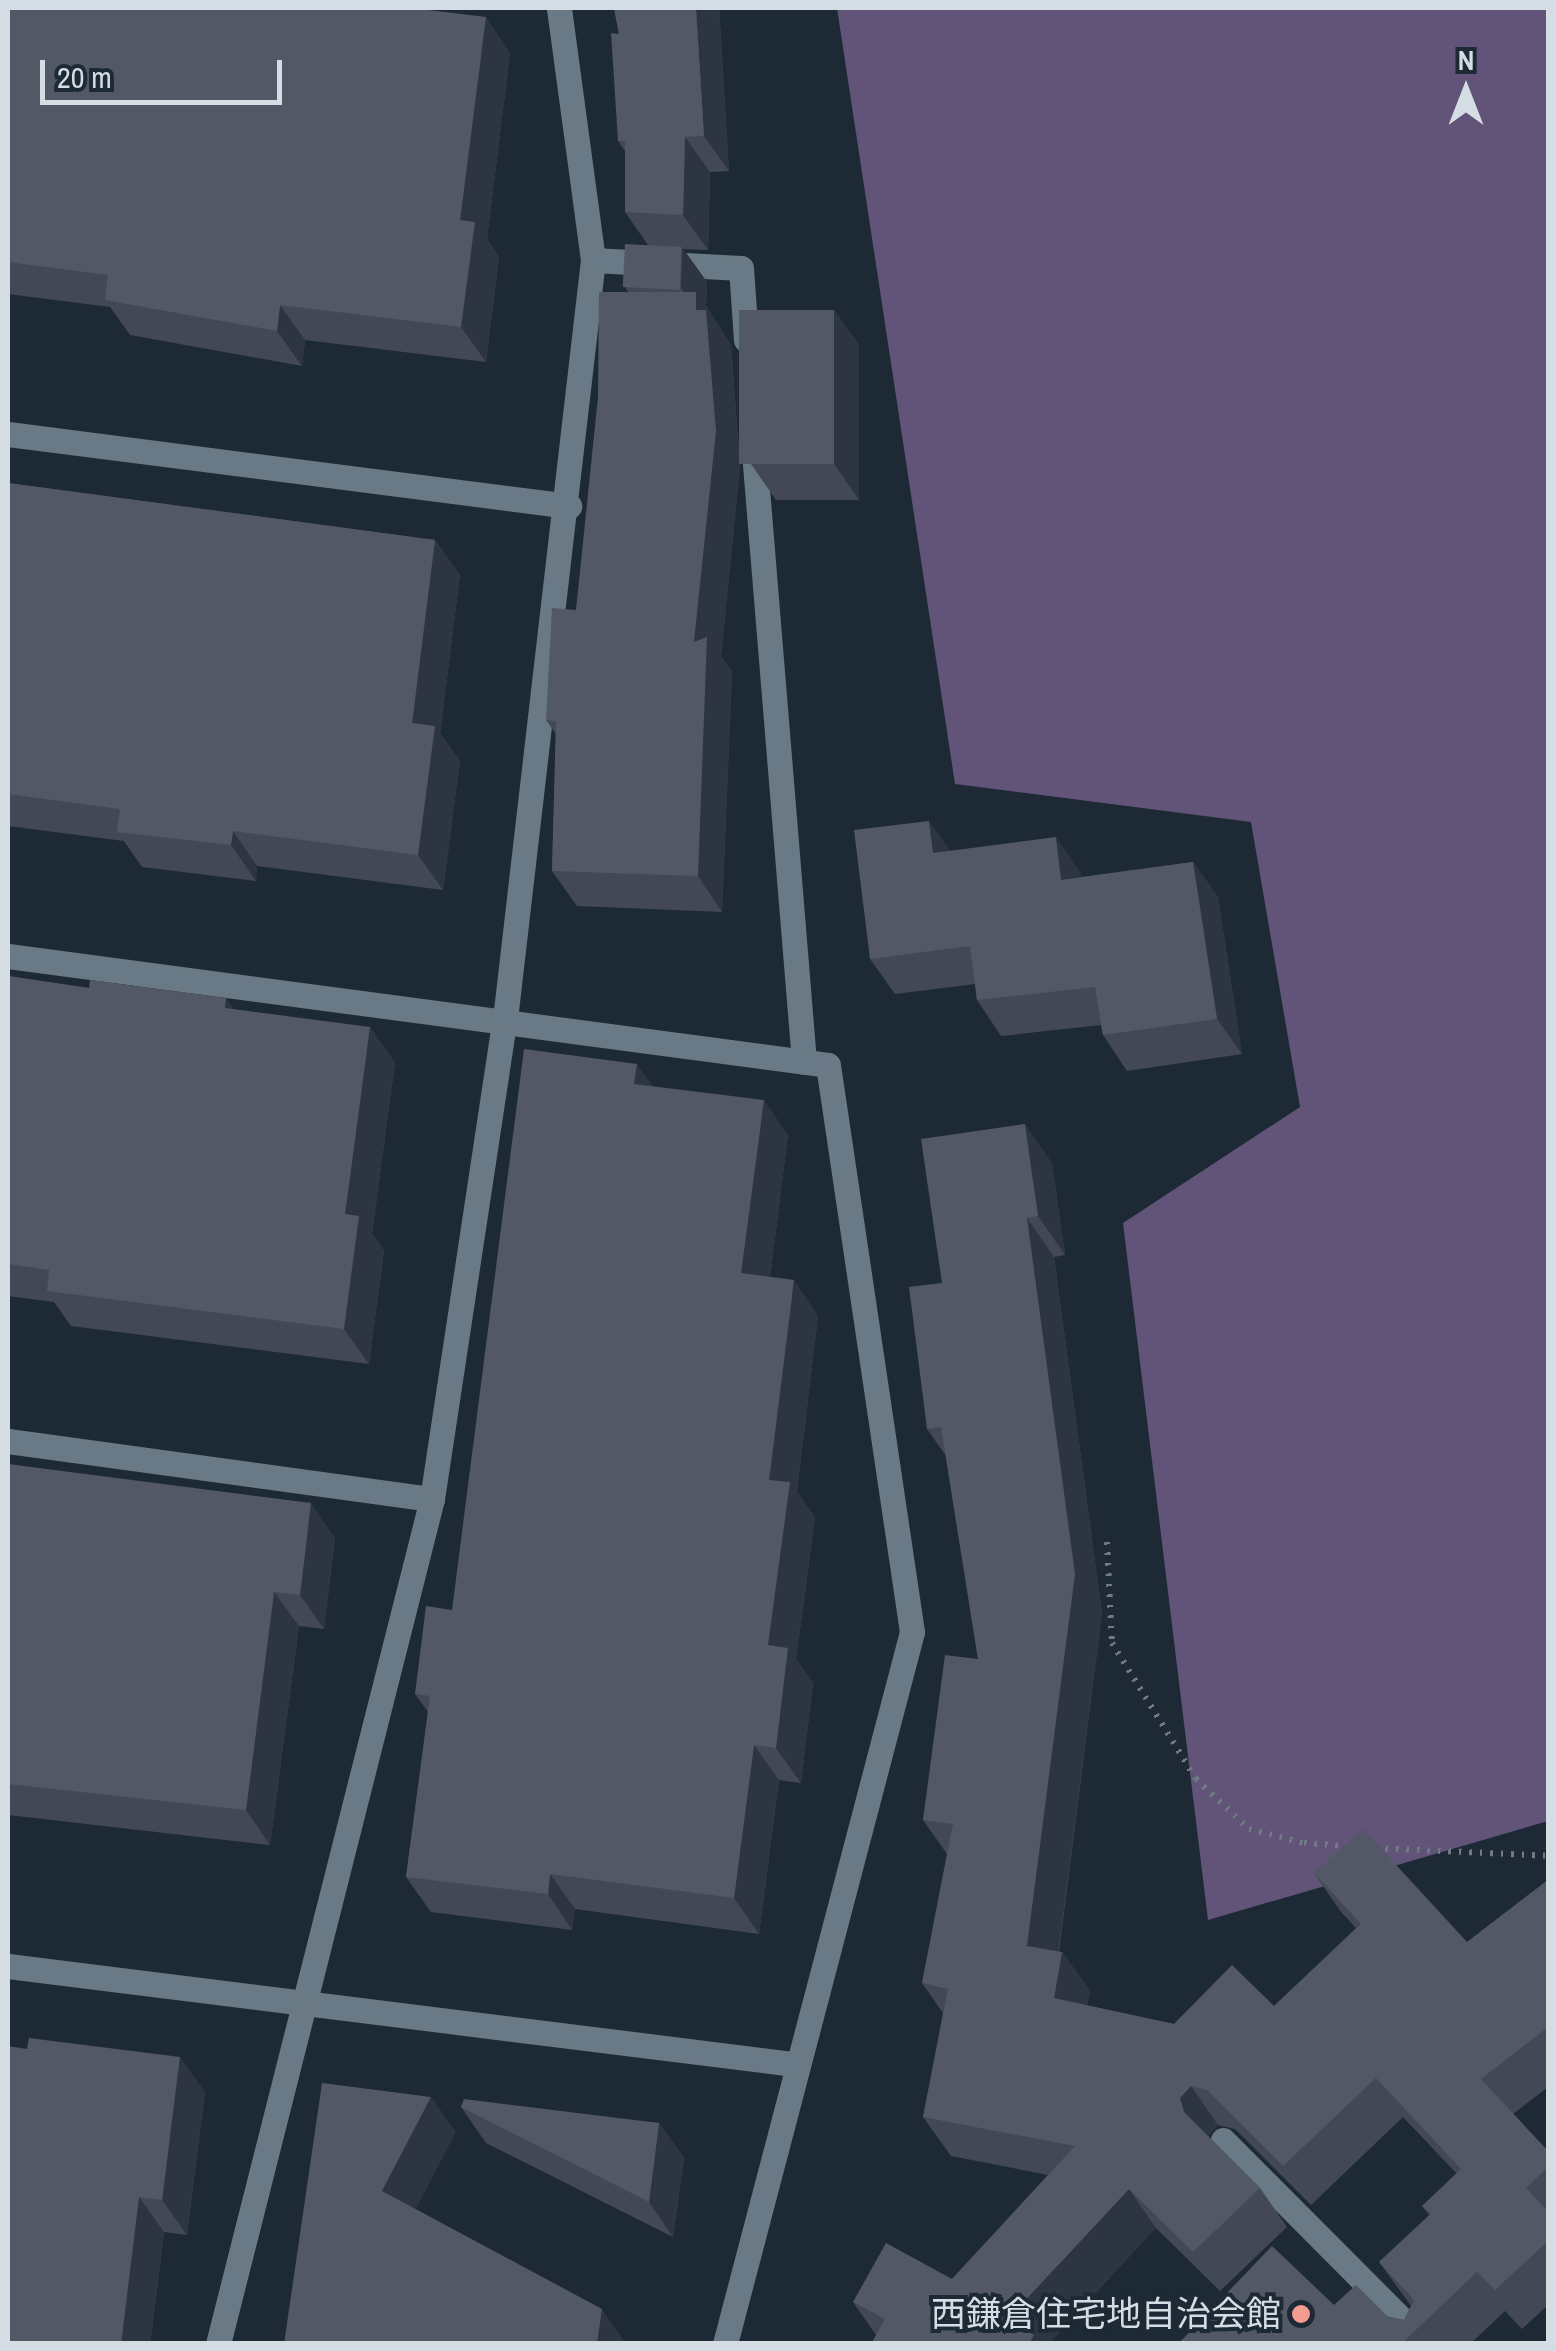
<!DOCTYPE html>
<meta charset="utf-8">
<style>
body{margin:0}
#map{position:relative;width:1556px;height:2351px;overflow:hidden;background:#1d2a35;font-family:"Archivo Narrow","Noto Sans JP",sans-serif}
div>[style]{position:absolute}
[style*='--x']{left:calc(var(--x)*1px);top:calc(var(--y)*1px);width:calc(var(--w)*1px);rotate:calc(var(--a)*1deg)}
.forest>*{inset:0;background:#615478}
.path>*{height:6px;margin-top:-3px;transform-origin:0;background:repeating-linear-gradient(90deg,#707b84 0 2.5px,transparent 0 10.5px)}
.minor>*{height:25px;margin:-12.5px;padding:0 12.5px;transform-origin:12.5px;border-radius:12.5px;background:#697985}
.wall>*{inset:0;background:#434857}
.shaded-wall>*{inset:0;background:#2d3543}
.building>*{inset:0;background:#535866;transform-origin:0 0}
.dots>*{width:28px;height:28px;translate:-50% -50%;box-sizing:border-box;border:5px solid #1d2a35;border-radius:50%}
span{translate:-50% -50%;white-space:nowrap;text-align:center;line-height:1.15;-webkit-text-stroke:8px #1d2a35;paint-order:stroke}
.poi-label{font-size:35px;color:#d5dde4}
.right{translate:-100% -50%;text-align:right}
.frame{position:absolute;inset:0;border:10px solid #d5dde4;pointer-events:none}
.north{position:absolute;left:1416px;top:40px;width:100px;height:100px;-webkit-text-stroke:8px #1d2a35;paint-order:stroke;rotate:0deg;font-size:28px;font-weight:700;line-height:40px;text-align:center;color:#d5dde4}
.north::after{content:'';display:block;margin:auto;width:35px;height:45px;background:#d5dde4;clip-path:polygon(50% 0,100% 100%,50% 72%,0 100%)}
.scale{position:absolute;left:40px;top:60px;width:242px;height:45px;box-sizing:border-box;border:5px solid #d5dde4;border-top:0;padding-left:12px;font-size:30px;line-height:35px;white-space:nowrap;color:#d5dde4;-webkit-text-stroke:8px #1d2a35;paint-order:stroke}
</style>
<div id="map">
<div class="forest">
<i style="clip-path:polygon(837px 8px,1548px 8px,1548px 1821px,1208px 1920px,1123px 1223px,1300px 1107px,1251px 822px,955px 784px)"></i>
</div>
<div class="path">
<i style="--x:1107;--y:1542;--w:101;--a:87.2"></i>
<i style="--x:1112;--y:1643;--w:160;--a:58.3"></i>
<i style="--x:1196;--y:1779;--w:73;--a:43.3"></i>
<i style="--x:1249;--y:1829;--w:57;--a:14.3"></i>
<i style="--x:1304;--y:1843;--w:44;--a:3.9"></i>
<i style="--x:1375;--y:1848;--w:173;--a:2.6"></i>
</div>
<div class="minor">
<i style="--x:593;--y:260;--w:148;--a:3.1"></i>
<i style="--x:741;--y:268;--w:72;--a:86"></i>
<i style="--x:8;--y:434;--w:566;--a:7.31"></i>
<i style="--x:753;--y:440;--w:624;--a:85.31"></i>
<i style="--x:8;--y:956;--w:827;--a:7.57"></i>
<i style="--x:828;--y:1065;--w:573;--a:81.57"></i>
<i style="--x:912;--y:1632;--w:736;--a:104.72"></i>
<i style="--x:8;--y:1441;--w:428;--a:7.8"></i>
<i style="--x:8;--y:1966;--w:792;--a:7.11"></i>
<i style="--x:1223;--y:2140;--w:288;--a:45.1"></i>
<i style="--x:218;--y:2344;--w:872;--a:-75.79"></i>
<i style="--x:432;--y:1499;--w:486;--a:-81.4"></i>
<i style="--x:505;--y:1019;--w:764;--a:-83.39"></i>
<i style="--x:593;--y:260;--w:254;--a:-97.7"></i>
</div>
<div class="wall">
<i style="clip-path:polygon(8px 8px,510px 53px,487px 239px,499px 257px,486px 362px,305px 340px,302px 366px,130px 335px,110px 307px,8px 294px)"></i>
<i style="clip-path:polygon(614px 8px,719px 8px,729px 171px,710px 172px,708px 250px,683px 249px,707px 282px,706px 306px,731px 345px,740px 466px,721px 656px,732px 672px,722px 912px,577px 906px,552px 871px,556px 734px,546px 720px,576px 610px,628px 292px,625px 287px,648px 245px,625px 212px,625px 151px,618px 141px,619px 34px)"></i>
<i style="clip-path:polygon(834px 310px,859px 345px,859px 500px,776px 500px,751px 464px)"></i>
<i style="clip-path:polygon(8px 483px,435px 540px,460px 575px,440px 733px,460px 761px,443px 890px,257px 866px,256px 881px,142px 867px,124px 841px,8px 826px)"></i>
<i style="clip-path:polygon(950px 851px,1081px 873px,1081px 877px,1193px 862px,1218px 897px,1242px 1054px,1127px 1071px,1103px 1035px,1101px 1025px,1001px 1036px,977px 1000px,975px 984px,895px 994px,870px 959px)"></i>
<i style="clip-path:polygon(8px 976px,235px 1010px,395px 1062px,372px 1234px,384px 1251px,369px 1364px,71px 1326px,54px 1302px,8px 1296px)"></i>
<i style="clip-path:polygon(653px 1086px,788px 1135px,770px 1277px,818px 1316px,797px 1491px,815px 1518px,796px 1659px,813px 1683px,801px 1783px,779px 1780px,759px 1934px,575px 1909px,572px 1930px,431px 1912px,406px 1877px,428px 1712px,415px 1694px,452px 1610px)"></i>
<i style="clip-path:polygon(1052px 1163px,1065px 1255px,1054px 1257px,1102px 1613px,1059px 1952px,1062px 1952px,1090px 1991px,1087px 2006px,1174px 2024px,1274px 2006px,1356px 1928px,1341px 1912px,1314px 1873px,1467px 1942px,1548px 1880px,1548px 2087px,1513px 2114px,1548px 2151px,1548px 2305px,1522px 2329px,1505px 2311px,1470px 2344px,1178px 2344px,1334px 2305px,1404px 2320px,1411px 2306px,1379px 2262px,1429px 2215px,1422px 2206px,1457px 2174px,1403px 2117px,1311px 2205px,1235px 2129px,1218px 2125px,1208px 2136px,1260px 2188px,1287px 2227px,1220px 2291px,1156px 2228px,876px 2335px,853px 2302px,952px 2279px,1048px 2175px,951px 2156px,923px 2117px,943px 2013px,922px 1983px,947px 1854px,923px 1820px,978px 1659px,946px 1456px,927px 1429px,942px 1283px)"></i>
<i style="clip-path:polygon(8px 1464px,335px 1538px,324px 1629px,299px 1626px,270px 1845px,8px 1815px)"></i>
<i style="clip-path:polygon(205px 2092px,187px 2235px,164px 2232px,150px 2344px,8px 2344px)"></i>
<i style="clip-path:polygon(461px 2107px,659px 2123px,684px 2158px,673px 2237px,486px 2143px)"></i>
</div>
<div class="shaded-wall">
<i style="clip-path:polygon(696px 8px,719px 8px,729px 171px,704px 136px)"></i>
<i style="clip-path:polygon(486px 17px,510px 53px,487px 239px,499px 257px,486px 362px,461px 327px,460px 220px)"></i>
<i style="clip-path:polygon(685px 137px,710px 172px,708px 250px,683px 215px)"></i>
<i style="clip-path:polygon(682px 247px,707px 282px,706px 306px,731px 345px,740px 466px,721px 656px,732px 672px,722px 912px,698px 876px,694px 642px,707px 326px,681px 288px)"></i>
<i style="clip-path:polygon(280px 305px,305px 340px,302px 366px,277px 331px)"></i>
<i style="clip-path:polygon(834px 310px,859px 345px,859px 500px,834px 464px)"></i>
<i style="clip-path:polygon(435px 540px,460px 575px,440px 733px,460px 761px,443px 890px,418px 855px,412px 723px)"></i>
<i style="clip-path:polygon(929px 821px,954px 856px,933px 853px)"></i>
<i style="clip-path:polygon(233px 831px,257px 866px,256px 881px,231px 845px)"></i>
<i style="clip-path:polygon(1056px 837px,1081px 873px,1086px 915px,1061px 880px)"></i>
<i style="clip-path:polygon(1193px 862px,1218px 897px,1242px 1054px,1217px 1019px)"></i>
<i style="clip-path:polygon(226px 998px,251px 1033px,225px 1008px)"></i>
<i style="clip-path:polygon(370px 1027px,395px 1062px,372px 1234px,384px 1251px,369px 1364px,344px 1329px,345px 1214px)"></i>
<i style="clip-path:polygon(637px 1064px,662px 1099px,634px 1084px)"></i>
<i style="clip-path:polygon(764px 1100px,788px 1135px,766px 1309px,741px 1273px)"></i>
<i style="clip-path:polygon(1025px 1124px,1052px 1163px,1065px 1255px,1038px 1216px)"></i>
<i style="clip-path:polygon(1027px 1218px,1054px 1257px,1102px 1613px,1054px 1985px,1027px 1946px)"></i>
<i style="clip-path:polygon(794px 1280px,818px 1316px,797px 1491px,815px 1518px,796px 1659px,813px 1683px,801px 1783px,776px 1748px,768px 1645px,769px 1480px)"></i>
<i style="clip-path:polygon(311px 1503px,335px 1538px,324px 1629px,300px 1595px)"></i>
<i style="clip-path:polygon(274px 1592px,299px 1626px,270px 1845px,246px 1810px)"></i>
<i style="clip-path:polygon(754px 1745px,779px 1780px,759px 1934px,734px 1898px)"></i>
<i style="clip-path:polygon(550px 1874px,575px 1909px,572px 1930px,548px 1894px)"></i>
<i style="clip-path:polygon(1062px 1952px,1090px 1991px,1081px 2037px,1054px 1998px)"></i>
<i style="clip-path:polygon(180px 2057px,205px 2092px,187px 2235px,162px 2200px)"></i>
<i style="clip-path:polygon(1191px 2086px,1218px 2125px,1207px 2137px,1184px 2112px,1180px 2098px)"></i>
<i style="clip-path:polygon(431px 2097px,456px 2132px,407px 2226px,382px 2191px)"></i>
<i style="clip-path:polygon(659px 2123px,684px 2158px,673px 2237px,649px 2202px)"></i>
<i style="clip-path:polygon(1129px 2189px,1156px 2228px,1049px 2344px,1023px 2344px,1007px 2320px)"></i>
<i style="clip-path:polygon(139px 2197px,164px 2232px,150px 2344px,121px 2344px)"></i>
<i style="clip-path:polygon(602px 2309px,626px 2344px,597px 2344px)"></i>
</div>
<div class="building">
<i style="clip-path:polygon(8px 8px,412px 8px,486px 17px,460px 220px,475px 222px,461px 327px,280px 305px,277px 331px,105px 300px,108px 275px,8px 262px)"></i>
<i style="clip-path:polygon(614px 8px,696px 8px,704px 136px,685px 137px,683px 215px,625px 212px,625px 141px,618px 141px,611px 33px,619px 34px)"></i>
<i style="left:625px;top:244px;width:57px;height:43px;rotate:3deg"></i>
<i style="clip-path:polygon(599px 292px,696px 292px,696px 310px,706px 310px,716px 431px,694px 642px,707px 637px,698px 876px,552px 871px,556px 721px,546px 720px,552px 608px,576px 610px,598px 397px)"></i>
<i style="left:739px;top:310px;width:95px;height:154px"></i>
<i style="clip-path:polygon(8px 483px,435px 540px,412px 723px,435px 726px,418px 855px,233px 831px,231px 845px,117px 832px,120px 809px,8px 794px)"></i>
<i style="clip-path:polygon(929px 821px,933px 853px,1056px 837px,1061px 880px,1193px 862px,1217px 1019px,1103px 1035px,1095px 987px,977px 1000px,970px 946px,870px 959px,854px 830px)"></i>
<i style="clip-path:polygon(8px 976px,89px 988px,90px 980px,226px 998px,225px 1008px,370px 1027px,345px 1214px,359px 1216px,344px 1329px,47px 1291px,49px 1270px,8px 1264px)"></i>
<i style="clip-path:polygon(524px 1049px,637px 1064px,634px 1084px,764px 1100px,741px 1273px,794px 1280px,769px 1480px,790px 1482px,768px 1645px,788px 1648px,776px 1748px,754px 1745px,734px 1898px,550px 1874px,548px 1894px,406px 1877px,430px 1696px,415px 1694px,426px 1606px,452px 1610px)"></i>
<i style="clip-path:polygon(1025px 1124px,1038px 1216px,1027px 1218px,1075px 1574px,1027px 1946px,1062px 1952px,1054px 1998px,1174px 2024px,1232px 1965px,1274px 2006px,1361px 1924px,1314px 1873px,1363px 1829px,1467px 1942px,1548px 1880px,1548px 2027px,1481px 2079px,1548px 2151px,1548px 2167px,1526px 2188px,1548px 2212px,1548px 2241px,1495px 2290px,1477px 2272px,1401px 2344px,1178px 2344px,1272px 2246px,1334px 2305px,1356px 2285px,1388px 2317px,1404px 2320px,1414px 2300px,1379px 2262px,1431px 2214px,1422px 2206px,1461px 2169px,1376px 2078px,1283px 2166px,1207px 2090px,1191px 2086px,1180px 2098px,1184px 2112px,1260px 2188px,1193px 2252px,1129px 2189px,1007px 2320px,1034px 2335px,1029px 2344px,871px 2344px,885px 2319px,853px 2302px,886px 2243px,952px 2279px,1075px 2146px,923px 2117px,948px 1989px,922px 1983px,953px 1824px,923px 1820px,945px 1655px,978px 1659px,941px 1427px,927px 1429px,909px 1287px,942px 1283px,921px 1139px)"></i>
<i style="clip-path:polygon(8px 1464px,311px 1503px,300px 1595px,274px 1592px,246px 1810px,8px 1784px)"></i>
<i style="clip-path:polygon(29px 2038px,180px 2057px,162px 2200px,139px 2197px,121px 2344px,8px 2344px,8px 2046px,27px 2049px)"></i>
<i style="clip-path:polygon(322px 2083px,431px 2097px,382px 2191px,602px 2309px,597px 2344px,284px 2344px)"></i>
<i style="clip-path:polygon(464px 2099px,659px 2123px,649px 2202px,461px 2107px)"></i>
</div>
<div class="dots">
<i style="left:1301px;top:2314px;background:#f59c90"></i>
</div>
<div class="poi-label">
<span class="right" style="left:1281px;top:2314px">西鎌倉住宅地自治会館</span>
</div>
<div class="frame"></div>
<div class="north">N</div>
<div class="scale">20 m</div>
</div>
